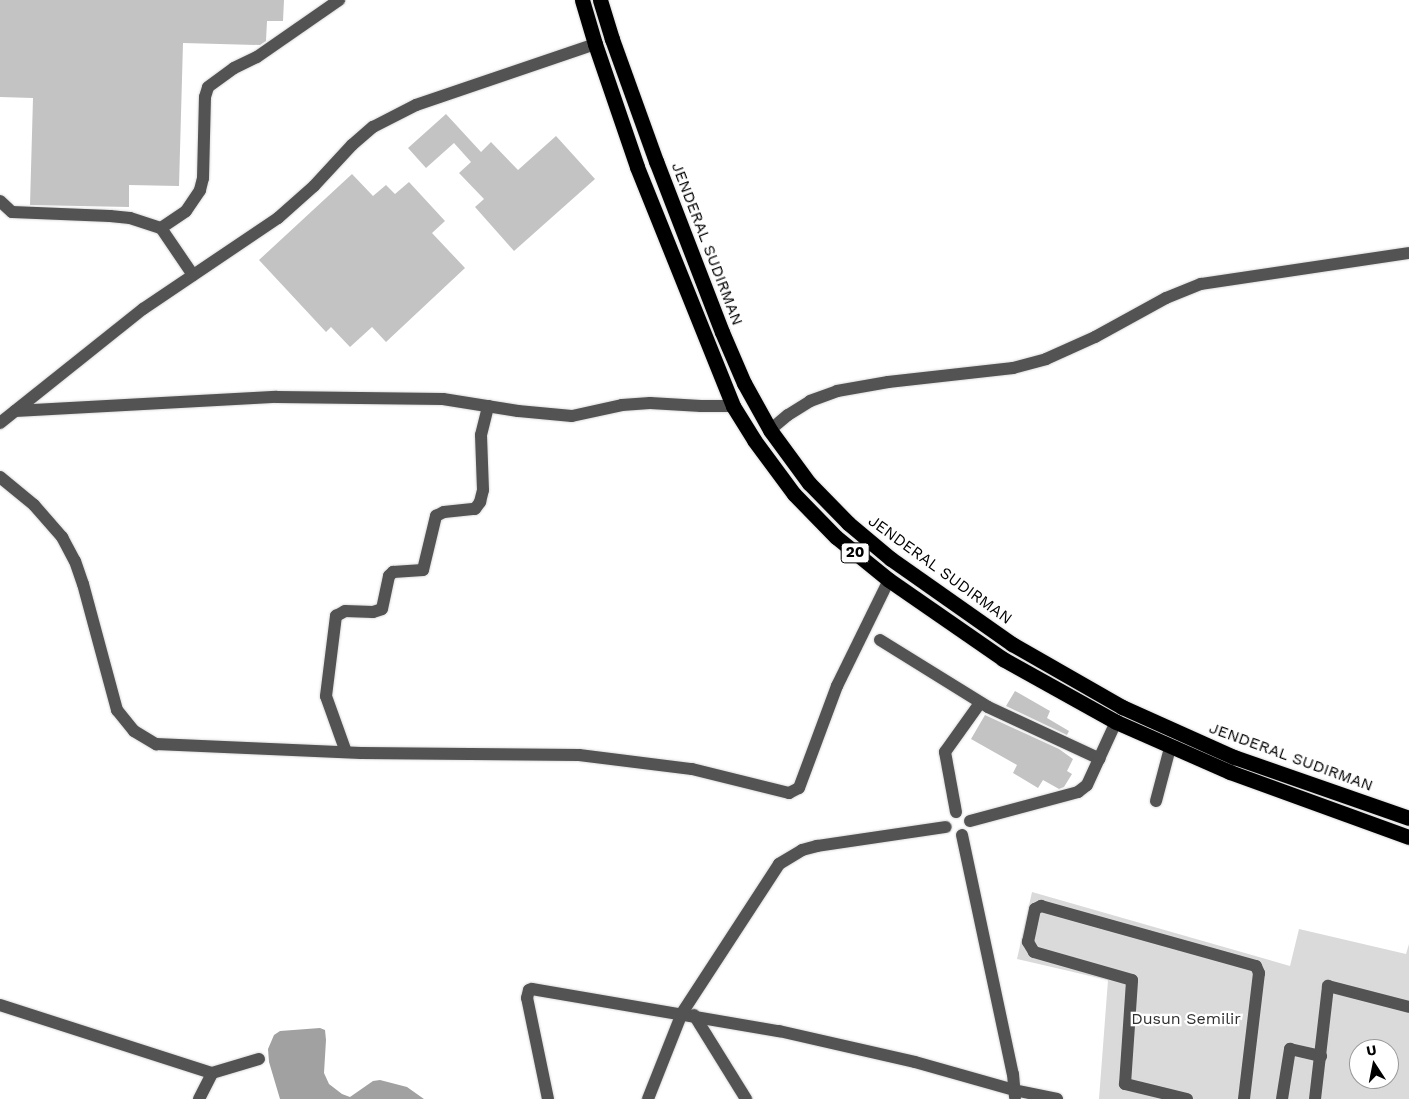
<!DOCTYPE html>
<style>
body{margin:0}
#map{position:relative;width:1409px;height:1099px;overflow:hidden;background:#fff;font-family:"Work Sans",sans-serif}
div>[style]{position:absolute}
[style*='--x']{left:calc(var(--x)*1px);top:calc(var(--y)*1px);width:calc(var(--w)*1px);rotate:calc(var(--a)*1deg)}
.green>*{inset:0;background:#dadada}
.water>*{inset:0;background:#a1a1a1}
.building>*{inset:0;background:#c3c3c3}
.roads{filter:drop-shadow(0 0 1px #dbdbdb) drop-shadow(0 0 1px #dbdbdb)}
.minor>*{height:12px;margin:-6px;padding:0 6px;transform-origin:6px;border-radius:6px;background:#535353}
.highway>*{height:15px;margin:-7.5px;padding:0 7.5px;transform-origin:7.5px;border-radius:7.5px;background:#000}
span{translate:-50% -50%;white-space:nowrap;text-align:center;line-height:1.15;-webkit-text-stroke:4.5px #fff;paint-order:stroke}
.shield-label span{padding:1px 4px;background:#fff;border:1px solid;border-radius:4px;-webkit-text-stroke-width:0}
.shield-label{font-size:15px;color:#000;font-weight:700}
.street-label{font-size:16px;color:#000}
.park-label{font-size:16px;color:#313131}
.north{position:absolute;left:1349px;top:1039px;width:50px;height:50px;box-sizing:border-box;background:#fff;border:1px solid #999;border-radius:50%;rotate:349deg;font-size:14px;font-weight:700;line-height:20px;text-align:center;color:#000}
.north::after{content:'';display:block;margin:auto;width:18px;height:22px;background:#000;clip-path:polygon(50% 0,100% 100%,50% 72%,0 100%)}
</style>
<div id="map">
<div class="green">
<i style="clip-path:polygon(evenodd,1032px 892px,1290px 966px,1299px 929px,1406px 954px,1409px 944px,1409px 1099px,1099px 1099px,1108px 980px,1017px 959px,1032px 892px,1359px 1049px,1389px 1049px,1389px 1079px,1359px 1079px,1359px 1049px)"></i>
</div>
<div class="water">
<i style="clip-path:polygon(320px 1028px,325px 1030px,326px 1040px,324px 1073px,329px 1084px,342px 1094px,350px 1097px,373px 1081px,380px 1080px,407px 1087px,424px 1099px,280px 1099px,269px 1062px,268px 1049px,274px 1035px,280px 1031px)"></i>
</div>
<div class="building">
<i style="clip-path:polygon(0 0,284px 0,283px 21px,267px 21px,266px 41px,260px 45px,183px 43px,179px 186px,129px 185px,129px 207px,30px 205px,33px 98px,0 97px)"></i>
<i style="clip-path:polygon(446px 114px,481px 152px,491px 142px,518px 170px,556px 136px,595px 179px,514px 251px,475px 207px,484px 199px,459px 173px,471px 162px,454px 143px,426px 168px,408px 148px)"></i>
<i style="clip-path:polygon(352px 174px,373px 196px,386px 185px,395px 194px,409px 182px,445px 221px,432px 233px,465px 268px,386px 342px,372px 327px,350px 347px,331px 327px,326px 332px,259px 260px)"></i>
<i style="clip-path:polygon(1015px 691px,1050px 711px,1047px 718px,1069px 731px,1067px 735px,1006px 706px)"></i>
<i style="clip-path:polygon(985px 715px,1059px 749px,1073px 759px,1067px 771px,1072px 774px,1064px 787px,1059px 789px,1043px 780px,1038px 788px,1013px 773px,1017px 765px,971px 739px)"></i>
</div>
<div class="roads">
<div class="minor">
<i style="--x:0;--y:201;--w:16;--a:43"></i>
<i style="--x:12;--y:212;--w:98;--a:2.3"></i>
<i style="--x:110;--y:216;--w:20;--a:6"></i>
<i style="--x:130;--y:218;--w:33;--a:18"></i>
<i style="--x:161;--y:228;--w:57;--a:55.8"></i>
<i style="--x:161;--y:228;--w:30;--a:-34"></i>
<i style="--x:186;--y:211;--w:25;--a:-56"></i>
<i style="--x:200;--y:190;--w:12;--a:-76"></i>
<i style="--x:203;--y:178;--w:81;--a:-88.6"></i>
<i style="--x:205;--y:97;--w:10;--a:-73"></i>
<i style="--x:208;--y:87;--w:32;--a:-36"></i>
<i style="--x:234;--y:68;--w:25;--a:-26"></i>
<i style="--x:257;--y:57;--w:100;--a:-34.8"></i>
<i style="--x:15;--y:411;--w:262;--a:-3.1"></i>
<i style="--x:277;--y:397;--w:166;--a:0.7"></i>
<i style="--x:443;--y:399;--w:76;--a:9.1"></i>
<i style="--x:518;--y:411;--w:54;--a:5.3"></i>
<i style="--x:572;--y:416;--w:51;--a:-12.4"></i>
<i style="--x:622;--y:405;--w:28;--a:-4"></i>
<i style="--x:650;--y:403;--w:51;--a:3.4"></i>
<i style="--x:701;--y:406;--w:32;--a:0"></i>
<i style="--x:0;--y:423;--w:183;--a:-38.6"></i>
<i style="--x:143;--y:309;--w:163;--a:-34"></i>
<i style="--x:278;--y:218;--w:48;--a:-41.6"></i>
<i style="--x:314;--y:186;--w:56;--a:-47.2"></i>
<i style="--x:352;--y:145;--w:28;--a:-41"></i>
<i style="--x:373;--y:127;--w:48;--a:-27.1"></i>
<i style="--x:416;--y:105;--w:189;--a:-18.8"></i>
<i style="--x:770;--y:430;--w:23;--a:-40"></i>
<i style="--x:788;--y:415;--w:26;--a:-32"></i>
<i style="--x:810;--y:401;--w:29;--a:-20"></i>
<i style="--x:837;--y:391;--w:52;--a:-10"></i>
<i style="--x:888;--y:382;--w:126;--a:-6.4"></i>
<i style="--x:1013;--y:368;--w:34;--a:-15"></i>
<i style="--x:1046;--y:359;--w:54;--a:-24.2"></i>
<i style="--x:1095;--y:337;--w:81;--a:-28.8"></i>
<i style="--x:1166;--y:298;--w:38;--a:-22"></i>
<i style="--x:1201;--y:284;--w:210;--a:-8.5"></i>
<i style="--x:0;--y:477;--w:44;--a:39.5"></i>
<i style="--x:34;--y:505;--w:43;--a:48.8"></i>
<i style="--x:62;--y:537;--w:27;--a:62"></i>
<i style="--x:75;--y:561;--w:24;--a:71"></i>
<i style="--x:83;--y:584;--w:131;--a:74.9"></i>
<i style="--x:117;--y:710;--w:27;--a:51"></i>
<i style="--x:134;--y:731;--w:26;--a:31"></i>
<i style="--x:156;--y:744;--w:205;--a:2.5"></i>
<i style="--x:361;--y:753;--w:218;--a:0.5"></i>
<i style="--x:579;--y:755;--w:114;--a:7.1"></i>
<i style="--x:692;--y:769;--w:100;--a:13.9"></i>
<i style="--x:789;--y:793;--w:11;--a:-27"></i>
<i style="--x:799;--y:788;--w:109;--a:-69.6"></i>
<i style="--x:837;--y:686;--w:118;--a:-63.9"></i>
<i style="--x:880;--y:640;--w:127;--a:31.8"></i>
<i style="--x:988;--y:707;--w:123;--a:24.9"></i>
<i style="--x:346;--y:752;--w:59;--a:-109.7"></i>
<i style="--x:326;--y:696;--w:81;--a:-82.9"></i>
<i style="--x:336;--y:616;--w:10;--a:-29"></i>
<i style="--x:345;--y:611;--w:28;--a:2"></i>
<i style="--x:373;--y:612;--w:9;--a:-18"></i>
<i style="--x:382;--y:609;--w:34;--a:-78"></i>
<i style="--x:389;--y:576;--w:6;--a:-45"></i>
<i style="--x:393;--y:572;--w:30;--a:-4"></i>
<i style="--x:423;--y:570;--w:56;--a:-76.5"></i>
<i style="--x:436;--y:516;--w:9;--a:-27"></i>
<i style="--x:444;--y:512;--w:31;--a:-6"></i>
<i style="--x:475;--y:509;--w:9;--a:-54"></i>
<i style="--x:480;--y:502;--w:12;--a:-76"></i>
<i style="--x:483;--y:490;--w:55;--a:-92.1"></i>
<i style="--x:481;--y:435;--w:30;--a:-76"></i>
<i style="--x:1156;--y:801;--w:55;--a:-75.2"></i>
<i style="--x:956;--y:812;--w:61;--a:-100.4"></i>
<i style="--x:945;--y:752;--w:60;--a:-54.5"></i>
<i style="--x:970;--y:821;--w:112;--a:-15"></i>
<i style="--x:1078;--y:792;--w:11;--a:-38"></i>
<i style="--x:1087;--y:785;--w:69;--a:-65.3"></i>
<i style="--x:962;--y:835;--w:244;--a:78"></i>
<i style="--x:1013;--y:1074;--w:23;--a:85"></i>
<i style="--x:0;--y:1005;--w:223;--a:17.8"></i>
<i style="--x:212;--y:1073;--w:49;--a:-16.6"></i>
<i style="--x:694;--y:1015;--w:99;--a:58.2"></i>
<i style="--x:199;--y:1099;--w:29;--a:-63"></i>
<i style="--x:548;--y:1099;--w:103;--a:-101.7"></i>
<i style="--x:527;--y:998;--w:8;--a:-76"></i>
<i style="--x:529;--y:990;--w:3;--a:-18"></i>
<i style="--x:532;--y:989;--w:251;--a:9.7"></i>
<i style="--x:779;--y:1031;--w:139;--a:12.8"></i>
<i style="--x:915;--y:1062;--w:103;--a:15.8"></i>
<i style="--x:1014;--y:1090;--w:44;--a:11.8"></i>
<i style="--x:648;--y:1099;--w:92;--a:-68.4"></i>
<i style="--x:682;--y:1013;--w:178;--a:-56.9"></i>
<i style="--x:779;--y:864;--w:27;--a:-31"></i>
<i style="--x:802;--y:850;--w:16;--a:-15"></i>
<i style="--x:817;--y:846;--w:130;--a:-8.4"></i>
<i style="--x:1187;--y:1099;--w:64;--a:-166.4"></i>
<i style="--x:1125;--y:1084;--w:104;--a:-86.1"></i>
<i style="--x:1132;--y:980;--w:102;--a:-164.1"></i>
<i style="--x:1034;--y:952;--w:12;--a:-121"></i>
<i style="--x:1028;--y:942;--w:34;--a:-78"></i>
<i style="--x:1035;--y:909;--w:7;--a:-27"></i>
<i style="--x:1041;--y:906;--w:223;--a:15.6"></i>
<i style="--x:1256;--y:966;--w:8;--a:67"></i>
<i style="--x:1259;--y:973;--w:127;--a:96.8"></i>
<i style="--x:1282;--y:1099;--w:51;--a:-80.9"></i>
<i style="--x:1290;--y:1049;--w:32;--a:13"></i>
<i style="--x:1315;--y:1099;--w:114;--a:-83.4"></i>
<i style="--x:1328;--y:986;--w:84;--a:14.5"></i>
</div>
<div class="highway">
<i style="--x:582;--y:0;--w:46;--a:73.5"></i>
<i style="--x:595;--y:44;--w:130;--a:71.1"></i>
<i style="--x:637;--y:167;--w:258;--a:68.1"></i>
<i style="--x:733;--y:406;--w:40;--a:58"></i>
<i style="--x:754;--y:440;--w:67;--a:53.5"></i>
<i style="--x:794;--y:494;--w:60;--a:45.7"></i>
<i style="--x:836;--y:537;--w:68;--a:39.1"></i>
<i style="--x:889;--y:580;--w:139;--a:34.7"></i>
<i style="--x:1003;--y:659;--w:129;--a:29.1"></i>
<i style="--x:1116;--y:722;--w:124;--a:23.7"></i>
<i style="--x:1230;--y:772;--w:190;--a:20"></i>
<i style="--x:600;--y:0;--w:41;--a:72.9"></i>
<i style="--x:612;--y:39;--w:130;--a:70.2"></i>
<i style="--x:656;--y:161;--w:183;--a:68.9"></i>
<i style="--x:722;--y:332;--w:56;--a:66.7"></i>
<i style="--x:744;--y:383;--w:54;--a:61"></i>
<i style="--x:770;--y:430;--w:66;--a:53.7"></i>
<i style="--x:809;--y:483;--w:56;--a:45.7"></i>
<i style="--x:848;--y:523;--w:56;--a:39.9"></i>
<i style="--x:891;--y:559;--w:148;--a:35.1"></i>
<i style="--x:1012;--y:644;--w:127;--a:29.8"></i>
<i style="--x:1122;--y:707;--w:123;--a:24.1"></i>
<i style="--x:1234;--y:757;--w:185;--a:19.2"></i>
</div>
</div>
<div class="shield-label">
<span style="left:855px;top:553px">20</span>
</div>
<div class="street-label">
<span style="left:707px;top:244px;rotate:69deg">JENDERAL SUDIRMAN</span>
<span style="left:940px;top:570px;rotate:36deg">JENDERAL SUDIRMAN</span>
<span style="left:1291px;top:757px;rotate:20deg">JENDERAL SUDIRMAN</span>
</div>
<div class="park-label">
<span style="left:1186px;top:1019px">Dusun Semilir</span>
</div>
<div class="north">U</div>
</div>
